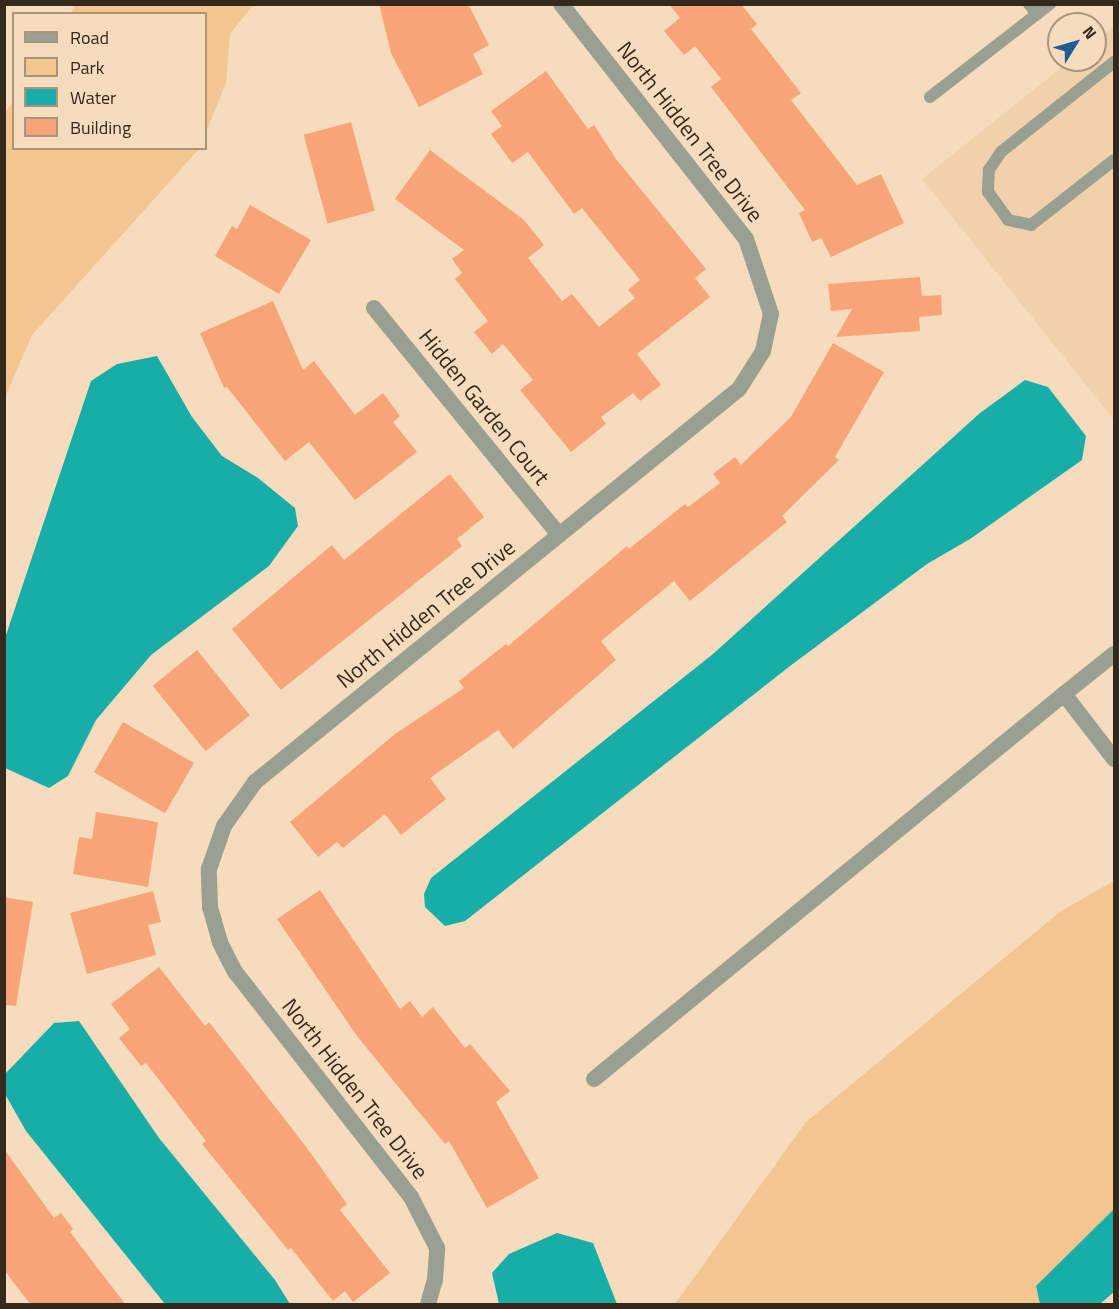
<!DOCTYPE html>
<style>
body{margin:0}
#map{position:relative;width:1119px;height:1309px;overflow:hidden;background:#f7dbbd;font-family:"Titillium Web",sans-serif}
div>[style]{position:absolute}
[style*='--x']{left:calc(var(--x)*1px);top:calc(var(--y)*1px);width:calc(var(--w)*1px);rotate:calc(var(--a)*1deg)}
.built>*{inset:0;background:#f1d0ac}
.green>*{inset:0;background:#f2c591}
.water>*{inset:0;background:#18aea7}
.building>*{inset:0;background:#f7a578;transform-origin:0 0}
.service>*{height:12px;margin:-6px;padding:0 6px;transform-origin:6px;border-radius:6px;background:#99a092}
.minor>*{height:16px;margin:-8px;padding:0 8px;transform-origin:8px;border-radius:8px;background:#99a092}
span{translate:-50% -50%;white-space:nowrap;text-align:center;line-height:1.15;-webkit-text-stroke:5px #f7dbbd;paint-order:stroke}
.street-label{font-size:22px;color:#33291d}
.frame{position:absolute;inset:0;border:6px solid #33291d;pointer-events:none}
.legend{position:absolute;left:12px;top:12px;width:195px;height:138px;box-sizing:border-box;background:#f7dbbd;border:2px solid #a9947d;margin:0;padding:8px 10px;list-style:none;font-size:18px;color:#33291d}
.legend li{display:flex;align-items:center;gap:12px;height:30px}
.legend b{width:30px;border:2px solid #a9947d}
.north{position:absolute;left:1047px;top:12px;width:60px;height:60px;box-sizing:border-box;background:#f7dbbd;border:2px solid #a9947d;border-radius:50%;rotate:53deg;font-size:16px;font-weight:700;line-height:24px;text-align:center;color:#33291d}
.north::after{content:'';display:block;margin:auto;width:21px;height:27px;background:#1f5c93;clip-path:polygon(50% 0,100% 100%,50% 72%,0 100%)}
</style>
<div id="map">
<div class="built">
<i style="clip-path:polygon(1114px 26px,1114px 420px,922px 179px,1071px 60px,1095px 60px,1095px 41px)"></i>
</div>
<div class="green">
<i style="clip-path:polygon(75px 5px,253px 5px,230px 34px,226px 83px,206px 132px,206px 14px,71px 13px)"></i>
<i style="clip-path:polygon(13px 102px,14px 148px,199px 149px,32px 335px,5px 397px,4px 114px)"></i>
<i style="clip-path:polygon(1114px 881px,1114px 1209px,1036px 1286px,1040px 1304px,675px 1304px,806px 1122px,1061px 911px)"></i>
</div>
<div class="water">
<i style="clip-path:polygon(157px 356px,192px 417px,222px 456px,258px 478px,295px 508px,298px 526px,269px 566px,151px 655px,96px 720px,68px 776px,49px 788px,5px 768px,5px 638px,91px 381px,117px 364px)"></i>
<i style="clip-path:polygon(1025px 380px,1048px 387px,1086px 436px,1082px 460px,970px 539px,927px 564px,790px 666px,465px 921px,445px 926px,425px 907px,424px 894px,431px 878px,713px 654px,980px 413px)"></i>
<i style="clip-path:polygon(79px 1021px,159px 1138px,275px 1280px,290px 1304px,165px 1304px,26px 1131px,5px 1094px,5px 1074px,54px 1023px)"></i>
<i style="clip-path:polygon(1114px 1209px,1114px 1292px,1100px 1304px,1040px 1304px,1036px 1286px)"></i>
<i style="clip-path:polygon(557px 1233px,593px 1243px,617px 1304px,499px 1304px,492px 1273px,509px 1254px)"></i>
</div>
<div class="building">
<i style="clip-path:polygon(379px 4px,468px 4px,489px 45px,473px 54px,483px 74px,419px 107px,391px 53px)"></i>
<i style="clip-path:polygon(669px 4px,741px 4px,757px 24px,751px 29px,801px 93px,791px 100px,857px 185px,881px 174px,904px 223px,831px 257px,821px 238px,812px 242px,799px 213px,805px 210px,711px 87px,721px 79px,695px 46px,684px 55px,664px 31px,680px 18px)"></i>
<i style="clip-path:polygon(546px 71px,588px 129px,594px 125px,616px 159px,706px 269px,695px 278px,710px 297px,637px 354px,661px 385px,640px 401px,633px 393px,601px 417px,606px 424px,571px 452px,520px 390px,533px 380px,503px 344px,492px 354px,474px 332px,488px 321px,455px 279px,462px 273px,452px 259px,464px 250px,395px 199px,430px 150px,524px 220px,544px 245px,528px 258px,562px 301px,572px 294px,599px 327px,635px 298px,628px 290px,640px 280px,582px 208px,574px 214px,528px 152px,512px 163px,491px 134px,502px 126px,491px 111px)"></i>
<i style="left:351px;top:122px;width:92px;height:49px;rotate:75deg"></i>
<i style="clip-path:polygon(250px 205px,311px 240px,279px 294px,215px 256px,232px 226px,237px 229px)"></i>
<i style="clip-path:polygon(920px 277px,922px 296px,941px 295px,942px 315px,919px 317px,920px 331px,836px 337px,852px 309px,831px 311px,828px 284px)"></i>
<i style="clip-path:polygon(273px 301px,303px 370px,314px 361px,355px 415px,383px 393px,400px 416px,393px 422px,417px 452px,355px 500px,309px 442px,285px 461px,227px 387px,224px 388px,200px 333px)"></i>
<i style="clip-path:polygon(833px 343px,884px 372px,835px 457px,839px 460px,782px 516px,787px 522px,690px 601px,674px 581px,601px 641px,616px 660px,513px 749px,498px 730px,430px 778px,446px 799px,401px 835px,385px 814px,343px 848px,337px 842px,318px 857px,290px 822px,395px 734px,464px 688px,459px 681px,506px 644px,508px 646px,627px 546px,629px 549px,685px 504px,688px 507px,720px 483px,713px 474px,735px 457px,741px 465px,791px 417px)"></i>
<i style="clip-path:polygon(450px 474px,484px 517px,457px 539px,462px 546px,281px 690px,232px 629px,332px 545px,344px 560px)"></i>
<i style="left:197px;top:650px;width:84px;height:57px;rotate:51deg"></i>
<i style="left:123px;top:722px;width:82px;height:58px;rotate:30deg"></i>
<i style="clip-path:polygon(96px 812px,158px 822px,148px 887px,73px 874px,79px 837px,92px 839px)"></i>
<i style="clip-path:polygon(320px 890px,400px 1009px,410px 1001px,422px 1017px,433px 1007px,465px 1048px,470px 1044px,510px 1091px,496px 1102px,539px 1178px,487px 1208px,449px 1141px,445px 1144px,357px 1036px,277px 919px)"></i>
<i style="clip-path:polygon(153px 891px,161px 922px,148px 925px,156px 955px,87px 974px,70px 913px)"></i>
<i style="clip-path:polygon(4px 897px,33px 902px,16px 1006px,4px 1005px)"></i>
<i style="clip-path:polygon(159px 967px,205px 1026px,209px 1022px,304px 1144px,347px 1204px,340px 1210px,390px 1273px,353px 1302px,345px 1291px,333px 1301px,291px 1248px,288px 1250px,202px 1144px,206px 1141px,146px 1063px,141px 1066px,119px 1038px,130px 1029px,111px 1004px)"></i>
<i style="clip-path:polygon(4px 1149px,54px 1218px,61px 1213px,73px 1229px,70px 1232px,126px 1305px,31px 1305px,4px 1270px)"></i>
</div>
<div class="service">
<i style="--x:1029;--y:4;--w:13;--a:51"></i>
<i style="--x:1114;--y:62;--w:144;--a:141.5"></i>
<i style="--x:1001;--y:152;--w:22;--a:124"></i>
<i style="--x:989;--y:170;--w:22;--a:93"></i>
<i style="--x:988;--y:192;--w:34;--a:54"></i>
<i style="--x:1008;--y:220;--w:24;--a:12"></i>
<i style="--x:1031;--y:225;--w:105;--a:-38.1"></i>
<i style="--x:930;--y:97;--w:152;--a:-37.8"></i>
</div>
<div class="minor">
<i style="--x:374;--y:308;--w:293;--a:50.8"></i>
<i style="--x:1064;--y:694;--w:64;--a:-38.7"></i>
<i style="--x:594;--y:1079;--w:608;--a:-39.32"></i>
<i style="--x:1064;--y:694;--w:82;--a:52.4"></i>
<i style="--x:428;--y:1304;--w:25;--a:-74"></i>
<i style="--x:435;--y:1280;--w:32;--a:-86"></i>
<i style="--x:437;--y:1248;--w:57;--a:-117"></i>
<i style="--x:411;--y:1197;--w:286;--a:-128"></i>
<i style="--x:235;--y:972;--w:34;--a:-117"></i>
<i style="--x:220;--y:942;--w:36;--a:-106"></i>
<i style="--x:210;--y:907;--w:38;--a:-92"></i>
<i style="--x:209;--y:869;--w:46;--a:-70.8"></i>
<i style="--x:224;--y:826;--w:54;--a:-54.8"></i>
<i style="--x:255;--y:782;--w:623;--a:-39.08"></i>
<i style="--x:739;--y:389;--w:45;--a:-57.7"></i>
<i style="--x:763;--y:351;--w:38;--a:-78"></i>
<i style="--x:771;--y:314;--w:79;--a:-108.4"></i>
<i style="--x:746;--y:239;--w:299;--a:-128.2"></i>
</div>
<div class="street-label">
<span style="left:690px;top:132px;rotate:52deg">North Hidden Tree Drive</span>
<span style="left:484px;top:407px;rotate:51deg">Hidden Garden Court</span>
<span style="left:426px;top:614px;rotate:-39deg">North Hidden Tree Drive</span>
<span style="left:355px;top:1089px;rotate:52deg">North Hidden Tree Drive</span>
</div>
<div class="frame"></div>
<ul class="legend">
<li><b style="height:8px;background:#99a092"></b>Road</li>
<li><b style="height:16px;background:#f2c591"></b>Park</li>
<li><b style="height:16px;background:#18aea7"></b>Water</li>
<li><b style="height:16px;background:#f7a578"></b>Building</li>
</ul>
<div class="north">N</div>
</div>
